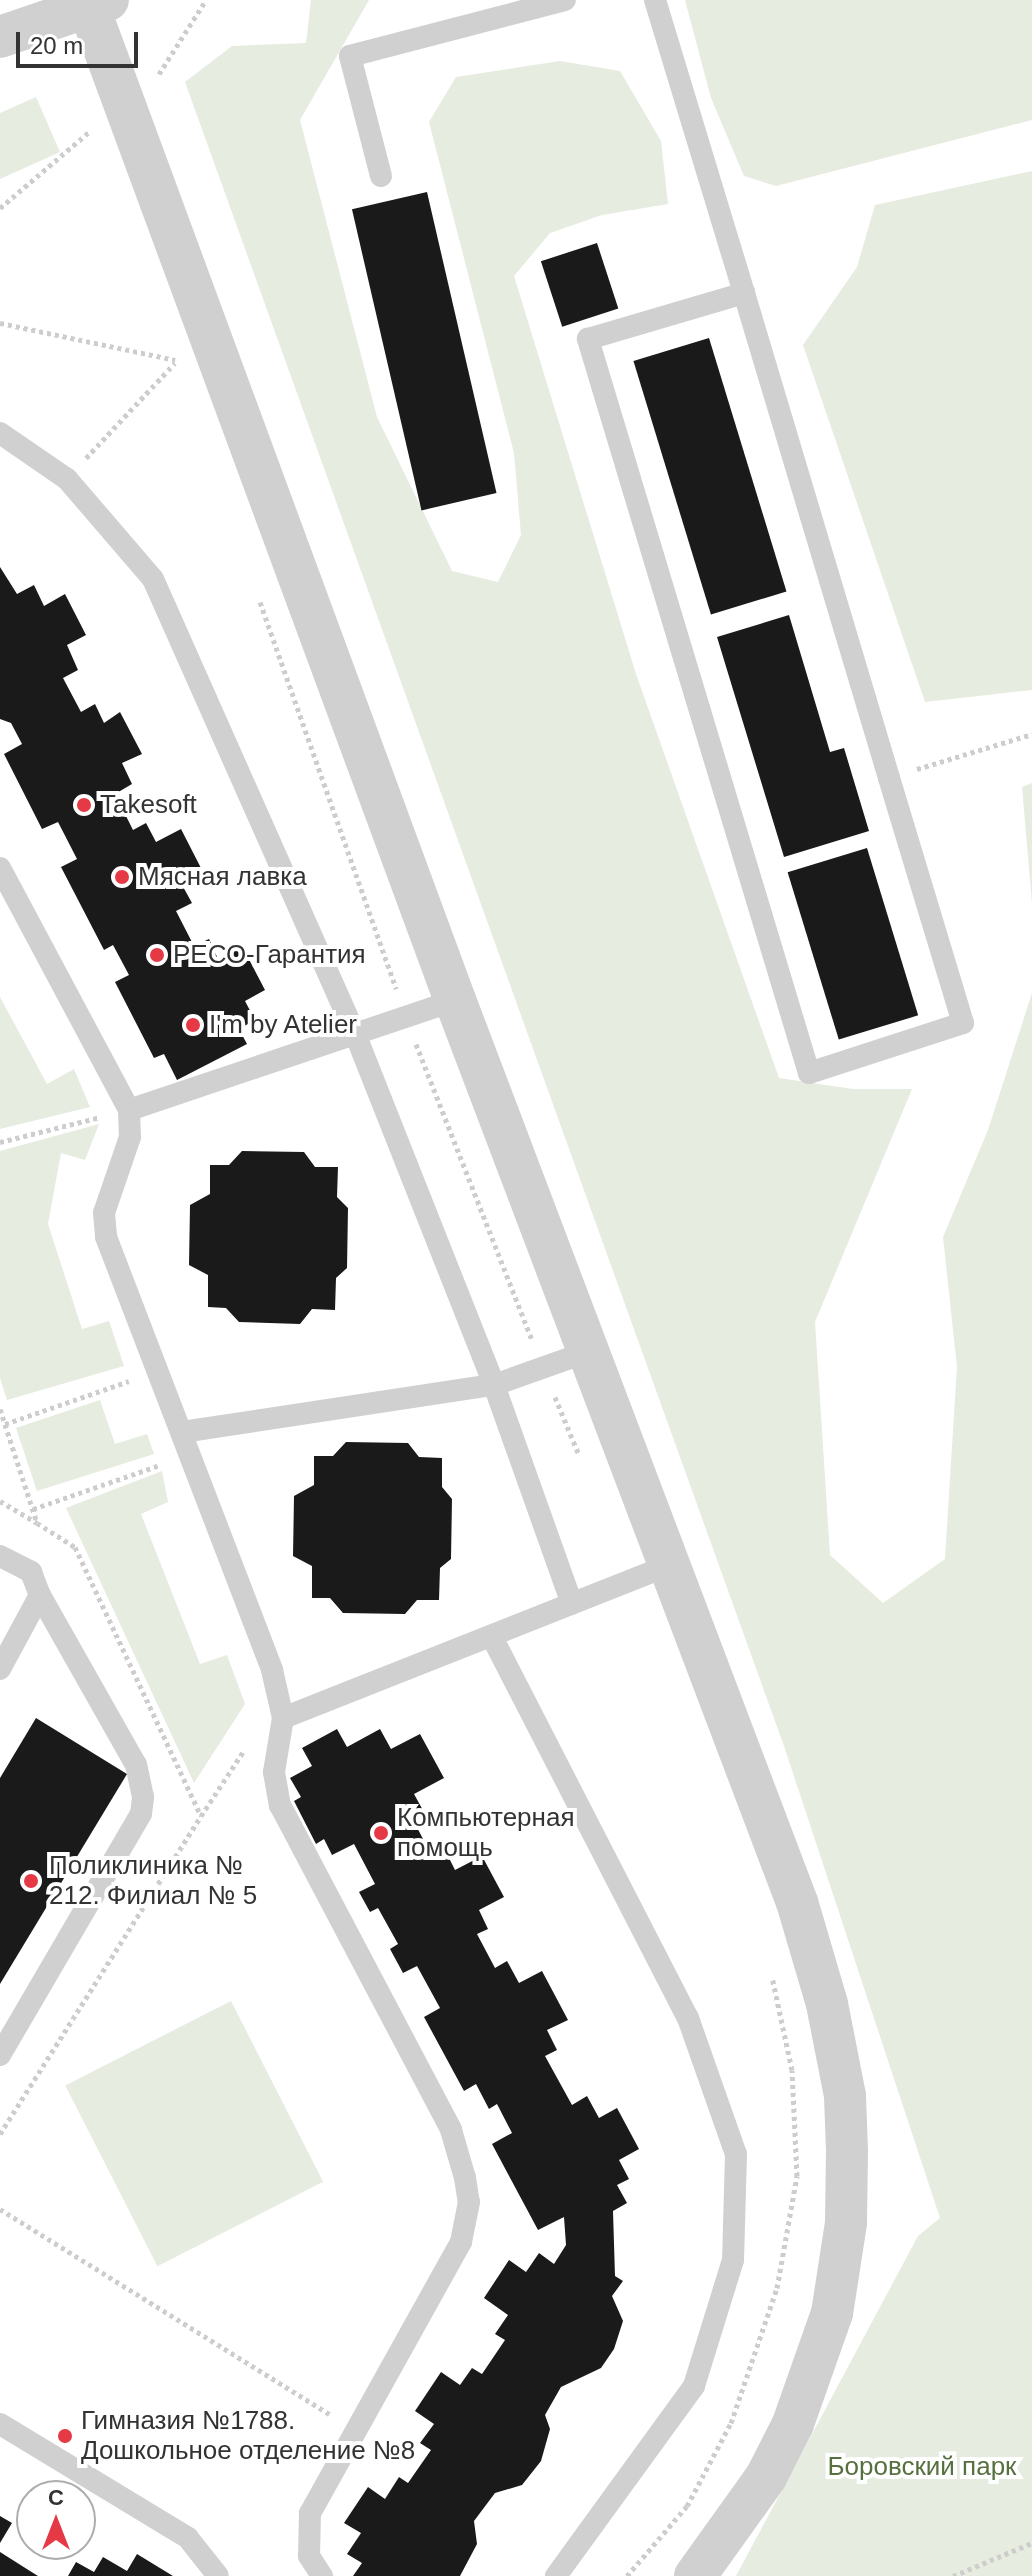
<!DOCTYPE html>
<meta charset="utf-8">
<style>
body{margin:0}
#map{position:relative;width:1032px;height:2576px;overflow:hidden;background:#fff;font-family:Arial,sans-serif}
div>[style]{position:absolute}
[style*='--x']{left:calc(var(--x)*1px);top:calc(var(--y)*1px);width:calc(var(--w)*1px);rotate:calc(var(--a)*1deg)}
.green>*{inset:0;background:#e6ecdf;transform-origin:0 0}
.building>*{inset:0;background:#1a1a1a;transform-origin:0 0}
.path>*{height:5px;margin-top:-2.5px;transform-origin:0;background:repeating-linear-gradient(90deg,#cdcdcd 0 4px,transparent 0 8px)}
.service>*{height:22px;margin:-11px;padding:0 11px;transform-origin:11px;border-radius:11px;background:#d0d0d0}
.minor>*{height:42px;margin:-21px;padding:0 21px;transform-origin:21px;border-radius:21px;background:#d0d0d0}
.dots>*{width:22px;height:22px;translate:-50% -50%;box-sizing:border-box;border:4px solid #fff;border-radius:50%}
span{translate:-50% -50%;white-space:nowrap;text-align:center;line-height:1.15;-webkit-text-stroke:8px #fff;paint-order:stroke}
.poi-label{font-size:26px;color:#333}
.left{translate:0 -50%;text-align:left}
.park-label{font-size:26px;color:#56703f}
.north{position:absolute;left:16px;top:2480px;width:80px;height:80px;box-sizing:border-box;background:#fff;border:2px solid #adadad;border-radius:50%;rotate:0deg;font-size:22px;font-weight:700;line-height:32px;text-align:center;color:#333}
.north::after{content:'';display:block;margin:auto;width:28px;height:36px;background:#e63946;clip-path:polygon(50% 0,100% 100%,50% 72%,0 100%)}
.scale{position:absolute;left:16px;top:32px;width:122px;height:36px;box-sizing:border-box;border:4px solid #333;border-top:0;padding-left:10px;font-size:24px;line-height:28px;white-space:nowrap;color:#333;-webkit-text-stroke:6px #fff;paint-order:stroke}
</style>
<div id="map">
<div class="green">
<i style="clip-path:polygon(311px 0,369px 0,300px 120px,377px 417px,452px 571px,498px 582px,521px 535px,514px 453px,429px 122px,456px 77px,560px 61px,620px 71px,661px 141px,668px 204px,602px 215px,550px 233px,514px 276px,636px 674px,779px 1078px,853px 1089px,912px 1089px,815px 1322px,830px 1555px,883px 1603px,945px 1559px,957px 1367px,943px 1237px,988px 1130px,1032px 993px,1032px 2576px,736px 2576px,918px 2236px,940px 2218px,784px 1746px,185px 82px,232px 46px,306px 43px)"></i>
<i style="clip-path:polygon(685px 0,1032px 0,1032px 120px,776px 186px,744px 176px,711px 98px)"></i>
<i style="clip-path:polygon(36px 97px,60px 152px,0 179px,0 113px)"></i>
<i style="clip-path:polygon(1032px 171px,1032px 690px,925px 702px,803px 345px,857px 267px,875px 205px)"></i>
<i style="clip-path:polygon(1032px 783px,1032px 903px,1022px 787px)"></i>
<i style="clip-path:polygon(0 997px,47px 1084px,74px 1069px,90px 1107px,0 1129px)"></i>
<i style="clip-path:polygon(99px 1124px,85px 1160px,61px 1153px,48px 1224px,82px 1329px,109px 1321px,124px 1366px,7px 1400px,0 1378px,0 1151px)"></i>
<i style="clip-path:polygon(100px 1400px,115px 1444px,147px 1434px,154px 1454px,37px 1491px,16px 1428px)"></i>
<i style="clip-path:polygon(162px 1471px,168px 1502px,141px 1514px,200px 1664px,227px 1655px,245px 1704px,194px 1783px,66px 1508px)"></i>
<i style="left:231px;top:2001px;width:203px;height:186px;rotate:63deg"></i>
</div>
<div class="building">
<i style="left:427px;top:192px;width:309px;height:77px;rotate:77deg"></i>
<i style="left:597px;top:243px;width:69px;height:59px;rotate:72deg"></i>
<i style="left:709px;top:338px;width:265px;height:79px;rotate:73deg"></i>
<i style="clip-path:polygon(0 567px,17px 594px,34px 585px,44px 606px,65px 594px,86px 635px,67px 645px,78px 670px,63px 678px,81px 712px,95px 704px,104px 723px,120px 712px,142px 754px,122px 763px,132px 784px,115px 794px,133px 830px,146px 823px,156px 842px,181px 829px,203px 872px,181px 883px,192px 903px,176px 911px,194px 946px,209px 939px,218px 959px,242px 946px,265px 990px,245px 1001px,255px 1020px,239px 1029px,247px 1044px,177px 1080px,164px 1054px,154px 1058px,115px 982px,129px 975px,113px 945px,104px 950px,61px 867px,77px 859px,58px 822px,42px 829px,4px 754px,22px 744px,11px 723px,0 719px)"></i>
<i style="clip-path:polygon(789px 615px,830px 752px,844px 748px,869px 831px,784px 857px,717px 637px)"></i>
<i style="left:867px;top:848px;width:175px;height:83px;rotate:73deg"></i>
<i style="clip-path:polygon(242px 1151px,304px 1152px,315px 1167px,338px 1167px,337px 1197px,348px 1208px,347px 1268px,336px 1278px,335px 1310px,312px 1309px,300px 1324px,239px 1322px,226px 1308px,208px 1307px,208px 1275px,189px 1265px,190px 1205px,210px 1194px,210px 1165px,229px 1165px)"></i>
<i style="clip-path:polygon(346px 1442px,408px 1443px,419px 1457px,442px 1458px,442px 1487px,452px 1499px,451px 1559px,440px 1568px,439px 1600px,417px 1600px,405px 1614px,343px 1613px,330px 1598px,312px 1598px,312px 1566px,293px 1556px,294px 1496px,314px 1485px,314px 1456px,333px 1456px)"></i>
<i style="clip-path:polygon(36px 1718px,127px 1774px,0 1984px,0 1778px)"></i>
<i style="clip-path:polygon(337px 1729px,347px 1747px,380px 1729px,391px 1749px,420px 1734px,444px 1778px,414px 1794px,425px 1814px,413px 1820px,431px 1854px,444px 1848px,455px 1870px,482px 1856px,504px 1897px,479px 1910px,488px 1929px,477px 1934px,495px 1968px,507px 1961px,519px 1983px,542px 1971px,568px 2020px,547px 2030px,557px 2050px,545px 2056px,572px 2105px,587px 2096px,599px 2118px,617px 2108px,639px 2149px,619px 2160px,629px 2179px,617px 2185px,627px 2203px,613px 2211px,615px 2276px,623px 2281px,612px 2296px,623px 2321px,614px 2349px,601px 2368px,561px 2387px,545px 2415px,550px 2429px,541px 2461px,522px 2485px,495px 2493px,474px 2521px,477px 2544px,460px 2576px,353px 2576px,362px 2563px,347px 2554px,361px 2533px,344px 2523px,368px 2487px,385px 2499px,399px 2477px,408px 2483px,431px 2450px,420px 2443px,434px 2424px,415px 2411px,441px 2372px,460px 2385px,472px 2368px,482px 2374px,505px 2340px,495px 2334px,508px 2315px,484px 2298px,509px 2260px,526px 2272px,539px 2253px,554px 2264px,566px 2245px,564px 2217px,538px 2230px,492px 2144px,512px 2133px,497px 2104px,489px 2109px,476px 2084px,464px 2091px,424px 2017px,440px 2008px,417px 1966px,403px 1973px,390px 1949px,398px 1944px,378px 1908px,370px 1912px,359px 1892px,375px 1884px,354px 1844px,332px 1855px,324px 1839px,316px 1844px,294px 1801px,301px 1797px,290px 1778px,312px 1766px,302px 1748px)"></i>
<i style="clip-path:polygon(0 2516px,12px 2523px,0 2543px)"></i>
<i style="clip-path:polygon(0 2552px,30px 2571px,38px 2576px,0 2576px)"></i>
<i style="clip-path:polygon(137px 2554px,173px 2576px,68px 2576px,76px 2562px,94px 2572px,103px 2557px,127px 2571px)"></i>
</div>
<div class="path">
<i style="--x:159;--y:74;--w:88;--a:-57.6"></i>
<i style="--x:0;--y:208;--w:118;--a:-40.5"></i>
<i style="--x:0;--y:323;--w:179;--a:11.9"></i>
<i style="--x:86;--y:458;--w:130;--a:-46.9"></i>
<i style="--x:260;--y:602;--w:410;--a:70.6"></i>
<i style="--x:917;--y:769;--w:120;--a:-16.9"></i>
<i style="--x:416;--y:1044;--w:318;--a:68.6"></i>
<i style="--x:0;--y:1142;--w:103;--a:-14"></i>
<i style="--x:555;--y:1397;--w:63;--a:67.5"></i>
<i style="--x:0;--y:1409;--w:120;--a:72"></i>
<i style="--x:37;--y:1523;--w:45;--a:32.3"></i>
<i style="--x:75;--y:1547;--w:297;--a:64.9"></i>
<i style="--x:201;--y:1816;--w:77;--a:-56.7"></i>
<i style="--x:5;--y:1424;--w:131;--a:-19.1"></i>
<i style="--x:0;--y:1501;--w:43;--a:30.7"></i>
<i style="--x:33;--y:1509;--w:134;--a:-19.1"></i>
<i style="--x:0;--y:2134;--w:376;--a:-57.7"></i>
<i style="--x:0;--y:2209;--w:388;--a:31.9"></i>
<i style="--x:627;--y:2576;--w:92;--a:-49.4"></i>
<i style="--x:687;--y:2506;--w:94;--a:-62.1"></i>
<i style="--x:731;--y:2423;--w:143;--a:-71.2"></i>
<i style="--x:777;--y:2288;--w:114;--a:-79.9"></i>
<i style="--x:797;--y:2176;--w:106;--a:-92.7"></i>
<i style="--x:792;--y:2070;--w:95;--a:-102.1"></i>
<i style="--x:953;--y:2576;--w:86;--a:-22.7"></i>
</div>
<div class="service">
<i style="--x:655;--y:0;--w:306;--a:73.1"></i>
<i style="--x:744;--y:293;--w:506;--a:73.35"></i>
<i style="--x:889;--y:778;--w:256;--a:73.2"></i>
<i style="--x:963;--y:1023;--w:162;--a:162"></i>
<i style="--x:809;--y:1073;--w:767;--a:-106.76"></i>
<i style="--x:588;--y:339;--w:163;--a:-16.4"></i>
<i style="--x:381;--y:176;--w:124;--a:-104.5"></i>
<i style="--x:350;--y:56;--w:222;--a:-14.6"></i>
<i style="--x:0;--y:433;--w:81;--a:34.5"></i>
<i style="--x:67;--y:479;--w:132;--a:49.3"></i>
<i style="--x:153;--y:579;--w:500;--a:66.05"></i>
<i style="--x:356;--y:1036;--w:375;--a:68.4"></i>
<i style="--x:494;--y:1385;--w:232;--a:70.4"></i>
<i style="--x:0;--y:868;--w:274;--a:61.9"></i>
<i style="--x:129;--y:1110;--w:27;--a:88"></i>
<i style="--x:130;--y:1137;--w:80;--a:108.9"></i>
<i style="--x:104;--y:1213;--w:24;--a:85"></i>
<i style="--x:106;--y:1237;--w:464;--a:69"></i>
<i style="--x:272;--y:1670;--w:49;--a:77.1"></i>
<i style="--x:283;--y:1718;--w:55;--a:99.5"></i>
<i style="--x:274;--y:1772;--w:34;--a:80"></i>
<i style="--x:280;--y:1805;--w:367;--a:62.2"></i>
<i style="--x:451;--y:2130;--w:50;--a:73.7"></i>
<i style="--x:465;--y:2178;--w:24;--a:81"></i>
<i style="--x:469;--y:2202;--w:41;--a:101.3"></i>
<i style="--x:461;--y:2242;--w:310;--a:119.1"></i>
<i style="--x:310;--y:2513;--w:43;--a:91.3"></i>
<i style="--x:309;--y:2556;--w:24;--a:57"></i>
<i style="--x:129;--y:1110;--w:344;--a:-18.6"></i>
<i style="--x:182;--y:1432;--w:316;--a:-8.6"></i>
<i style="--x:494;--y:1385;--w:102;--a:-19.5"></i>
<i style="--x:0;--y:1556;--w:35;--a:27"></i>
<i style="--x:31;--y:1572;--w:25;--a:69"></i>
<i style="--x:40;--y:1595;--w:84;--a:118.4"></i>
<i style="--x:493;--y:1639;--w:426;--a:62.8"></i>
<i style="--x:688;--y:2018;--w:144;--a:70.6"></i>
<i style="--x:736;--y:2154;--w:106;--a:91.6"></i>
<i style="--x:733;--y:2260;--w:132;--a:107.2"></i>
<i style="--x:694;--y:2386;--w:235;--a:126"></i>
<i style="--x:283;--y:1718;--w:417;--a:-21.6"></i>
<i style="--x:0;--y:2055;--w:279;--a:-59.7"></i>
<i style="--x:141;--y:1814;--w:17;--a:-83"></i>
<i style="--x:143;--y:1797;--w:33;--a:-102"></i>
<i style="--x:136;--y:1765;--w:195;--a:-119.5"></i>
<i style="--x:0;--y:2424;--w:220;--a:31.2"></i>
<i style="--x:188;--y:2538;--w:48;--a:51.7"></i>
</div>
<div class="minor">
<i style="--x:89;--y:8;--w:1057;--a:69.75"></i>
<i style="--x:455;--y:1000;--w:965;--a:69.24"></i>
<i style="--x:797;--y:1902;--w:106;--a:73.6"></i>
<i style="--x:827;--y:2004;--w:94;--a:78.9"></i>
<i style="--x:845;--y:2096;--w:55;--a:87.9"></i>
<i style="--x:847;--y:2151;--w:72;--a:90.8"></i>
<i style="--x:846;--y:2223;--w:91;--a:98.8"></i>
<i style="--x:832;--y:2313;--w:118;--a:109.4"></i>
<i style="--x:793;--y:2424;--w:59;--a:117"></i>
<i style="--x:766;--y:2477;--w:122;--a:125.6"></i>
<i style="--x:0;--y:37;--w:114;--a:-18.9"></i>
</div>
<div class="dots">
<i style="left:84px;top:805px;background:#e63946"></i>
<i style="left:122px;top:877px;background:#e63946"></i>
<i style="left:157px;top:955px;background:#e63946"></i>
<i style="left:193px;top:1025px;background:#e63946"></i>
<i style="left:381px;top:1833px;background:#e63946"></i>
<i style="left:31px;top:1881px;background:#e63946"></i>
<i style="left:65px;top:2436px;background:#e63946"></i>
</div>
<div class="poi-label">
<span class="left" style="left:100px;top:805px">Takesoft</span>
<span class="left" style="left:138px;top:877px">Мясная лавка</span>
<span class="left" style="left:173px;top:955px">РЕСО-Гарантия</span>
<span class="left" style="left:209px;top:1025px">I'm by Atelier</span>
<span class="left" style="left:397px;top:1833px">Компьютерная<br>помощь</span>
<span class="left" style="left:49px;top:1881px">Поликлиника №<br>212. Филиал № 5</span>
<span class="left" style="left:81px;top:2436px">Гимназия №1788.<br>Дошкольное отделение №8</span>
</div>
<div class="park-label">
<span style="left:922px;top:2467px">Боровский парк</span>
</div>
<div class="north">С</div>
<div class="scale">20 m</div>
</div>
